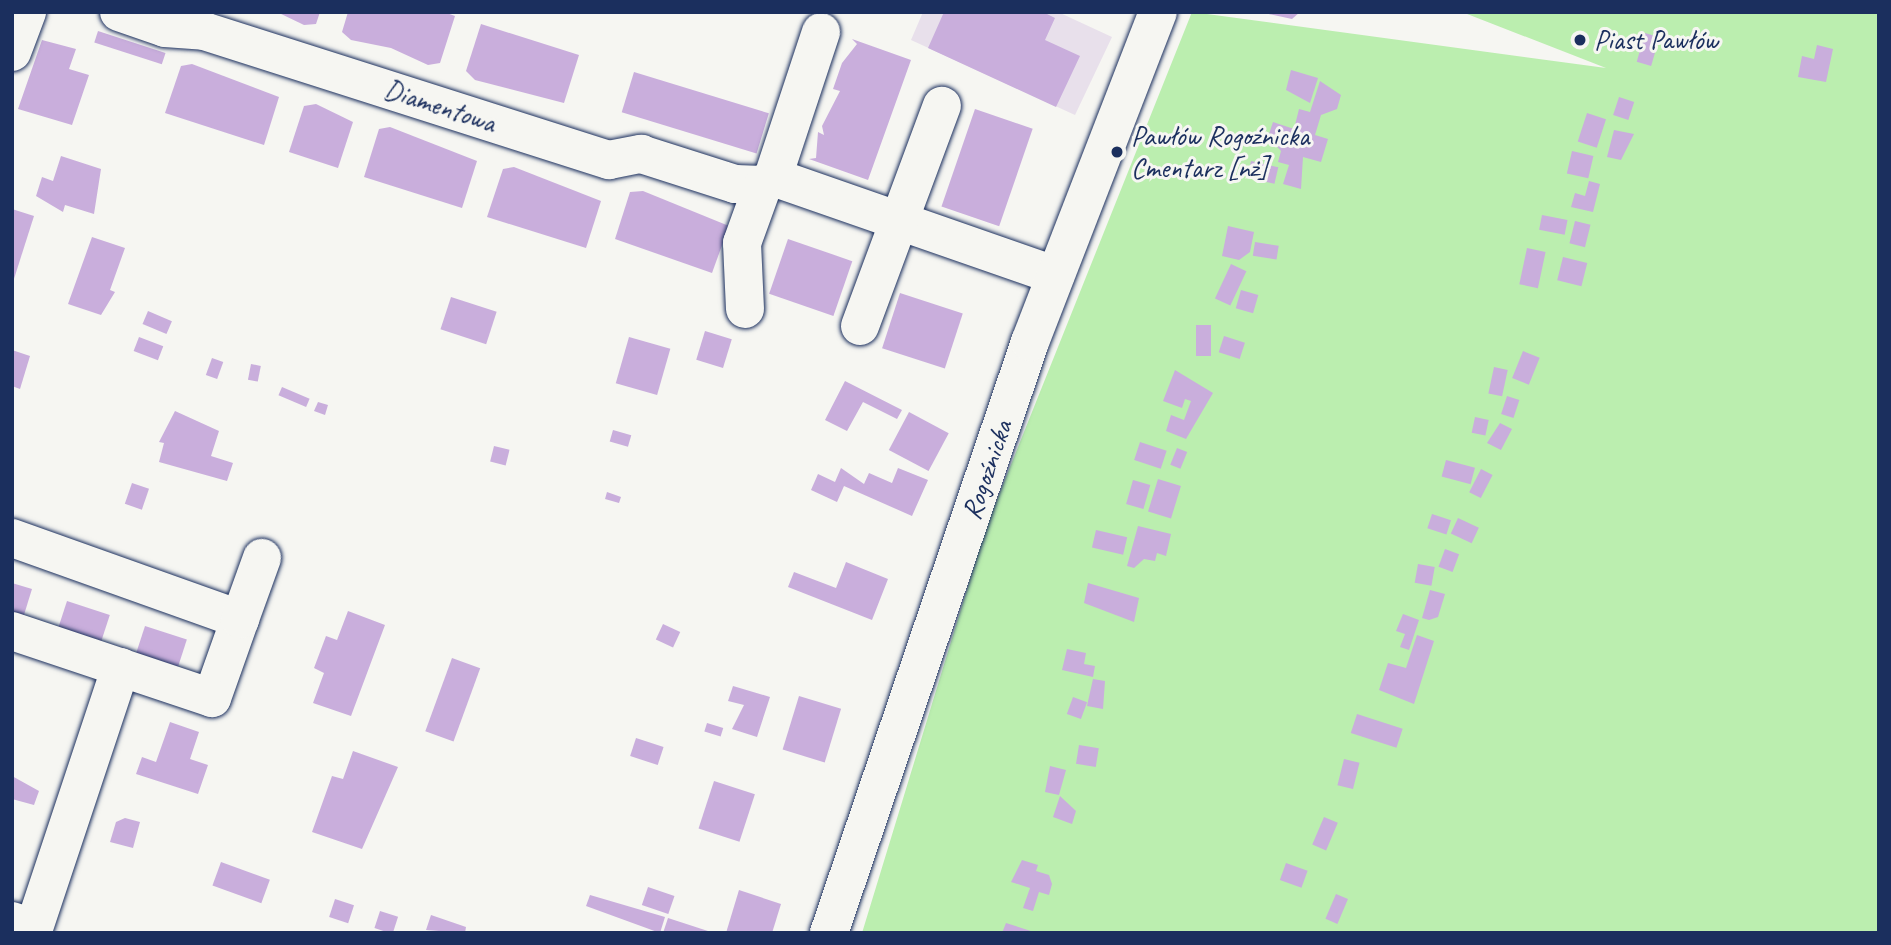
<!DOCTYPE html>
<meta charset="utf-8">
<style>
body{margin:0}
#map{position:relative;width:1891px;height:945px;overflow:hidden;background:#f6f6f2;font-family:Caveat,sans-serif}
div>[style]{position:absolute}
[style*='--x']{left:calc(var(--x)*1px);top:calc(var(--y)*1px);width:calc(var(--w)*1px);rotate:calc(var(--a)*1deg)}
.built>*{inset:0;background:#e8e0eb}
.green>*{inset:0;background:#bbeeaf}
.building>*{inset:0;background:#c9aedc;transform-origin:0 0}
.roads{filter:drop-shadow(0 0 2px #1b2f5e) drop-shadow(0 0 2px #1b2f5e)}
.minor>*{height:38px;margin:-19px;padding:0 19px;transform-origin:19px;border-radius:19px;background:#f6f6f2}
.dots>*{width:19px;height:19px;translate:-50% -50%;box-sizing:border-box;border:4px solid #f6f6f2;border-radius:50%}
span{translate:-50% -50%;white-space:nowrap;text-align:center;line-height:1.15;-webkit-text-stroke:6px #f6f6f2;paint-order:stroke}
.poi-label{font-size:28px;color:#1b2f5e}
.left{translate:0 -50%;text-align:left}
.street-label{font-size:28px;color:#1b2f5e}
.frame{position:absolute;inset:0;border:14px solid #1b2f5e;pointer-events:none}
</style>
<div id="map">
<div class="built">
<i style="clip-path:polygon(923px 12px,1058px 12px,1112px 37px,1075px 115px,911px 40px)"></i>
</div>
<div class="green">
<i style="clip-path:polygon(1192px 12px,1606px 68px,1462px 12px,1879px 12px,1879px 933px,862px 933px,986px 527px)"></i>
</div>
<div class="building">
<i style="clip-path:polygon(277px 12px,320px 12px,316px 24px,304px 25px)"></i>
<i style="clip-path:polygon(348px 12px,444px 12px,455px 16px,440px 63px,428px 65px,391px 48px,351px 40px,342px 32px)"></i>
<i style="clip-path:polygon(944px 12px,1043px 12px,1055px 18px,1045px 40px,1080px 56px,1056px 107px,928px 48px)"></i>
<i style="clip-path:polygon(1259px 12px,1300px 12px,1292px 19px)"></i>
<i style="clip-path:polygon(481px 24px,579px 55px,564px 103px,475px 80px,466px 71px)"></i>
<i style="left:98px;top:31px;width:71px;height:12px;rotate:18deg"></i>
<i style="left:1645px;top:33px;width:15px;height:30px;rotate:16deg"></i>
<i style="clip-path:polygon(852px 39px,911px 60px,868px 180px,809px 159px,816px 158px,818px 132px,824px 135px,822px 126px,840px 91px,833px 89px,842px 63px,857px 44px)"></i>
<i style="clip-path:polygon(42px 40px,76px 49px,69px 69px,89px 75px,72px 125px,18px 109px)"></i>
<i style="clip-path:polygon(1817px 45px,1833px 49px,1826px 82px,1798px 77px,1802px 56px,1814px 59px)"></i>
<i style="clip-path:polygon(192px 64px,279px 97px,264px 145px,165px 113px,181px 66px)"></i>
<i style="clip-path:polygon(1291px 70px,1318px 78px,1310px 103px,1286px 90px)"></i>
<i style="left:634px;top:72px;width:141px;height:42px;rotate:17deg"></i>
<i style="clip-path:polygon(1320px 81px,1341px 95px,1337px 109px,1321px 115px,1315px 135px,1328px 139px,1321px 162px,1303px 157px,1301px 189px,1283px 184px,1289px 165px,1278px 162px,1281px 151px,1268px 137px,1273px 122px,1294px 129px,1299px 109px,1310px 112px)"></i>
<i style="left:1619px;top:97px;width:16px;height:19px;rotate:18deg"></i>
<i style="clip-path:polygon(316px 104px,353px 122px,338px 168px,289px 152px,304px 106px)"></i>
<i style="left:975px;top:109px;width:61px;height:103px;rotate:19deg"></i>
<i style="left:1587px;top:113px;width:20px;height:30px;rotate:18deg"></i>
<i style="clip-path:polygon(390px 127px,477px 161px,462px 208px,364px 177px,379px 129px)"></i>
<i style="clip-path:polygon(1614px 130px,1634px 134px,1621px 160px,1607px 157px)"></i>
<i style="left:1572px;top:151px;width:22px;height:23px;rotate:13deg"></i>
<i style="clip-path:polygon(61px 156px,101px 169px,94px 214px,65px 205px,63px 212px,36px 196px,42px 177px,53px 181px)"></i>
<i style="left:1251px;top:161px;width:28px;height:17px;rotate:13deg"></i>
<i style="clip-path:polygon(514px 167px,601px 201px,586px 248px,487px 217px,503px 169px)"></i>
<i style="clip-path:polygon(1589px 181px,1600px 184px,1593px 212px,1571px 207px,1575px 193px,1585px 196px)"></i>
<i style="clip-path:polygon(643px 191px,729px 226px,712px 273px,615px 239px,630px 192px)"></i>
<i style="clip-path:polygon(12px 209px,34px 216px,13px 282px,12px 282px)"></i>
<i style="left:1542px;top:215px;width:26px;height:15px;rotate:11deg"></i>
<i style="left:1575px;top:221px;width:16px;height:23px;rotate:14deg"></i>
<i style="clip-path:polygon(1228px 226px,1254px 232px,1250px 252px,1239px 260px,1222px 256px)"></i>
<i style="clip-path:polygon(92px 237px,125px 248px,110px 290px,115px 292px,101px 315px,68px 304px)"></i>
<i style="left:788px;top:239px;width:68px;height:58px;rotate:19deg"></i>
<i style="left:1255px;top:242px;width:24px;height:14px;rotate:9deg"></i>
<i style="left:1527px;top:248px;width:19px;height:37px;rotate:12deg"></i>
<i style="left:1563px;top:257px;width:25px;height:24px;rotate:14deg"></i>
<i style="left:1231px;top:264px;width:17px;height:38px;rotate:25deg"></i>
<i style="left:1241px;top:290px;width:18px;height:19px;rotate:16deg"></i>
<i style="left:900px;top:293px;width:66px;height:58px;rotate:18deg"></i>
<i style="left:451px;top:297px;width:48px;height:34px;rotate:18deg"></i>
<i style="left:148px;top:311px;width:26px;height:14px;rotate:23deg"></i>
<i style="left:1196px;top:325px;width:15px;height:31px"></i>
<i style="left:705px;top:331px;width:28px;height:30px;rotate:17deg"></i>
<i style="left:1224px;top:336px;width:22px;height:17px;rotate:18deg"></i>
<i style="left:139px;top:337px;width:26px;height:15px;rotate:21deg"></i>
<i style="left:629px;top:337px;width:43px;height:48px;rotate:16deg"></i>
<i style="clip-path:polygon(12px 350px,30px 356px,20px 389px,12px 386px)"></i>
<i style="left:1523px;top:351px;width:18px;height:29px;rotate:22deg"></i>
<i style="left:212px;top:358px;width:12px;height:18px;rotate:20deg"></i>
<i style="left:251px;top:364px;width:10px;height:16px;rotate:11deg"></i>
<i style="left:1494px;top:367px;width:14px;height:27px;rotate:12deg"></i>
<i style="clip-path:polygon(1175px 370px,1213px 393px,1186px 439px,1166px 431px,1171px 415px,1184px 420px,1191px 401px,1185px 399px,1182px 408px,1163px 401px)"></i>
<i style="clip-path:polygon(845px 381px,902px 410px,897px 419px,863px 402px,847px 431px,825px 420px)"></i>
<i style="left:282px;top:387px;width:30px;height:9px;rotate:23deg"></i>
<i style="left:1507px;top:396px;width:13px;height:19px;rotate:18deg"></i>
<i style="clip-path:polygon(318px 402px,328px 405px,325px 415px,314px 411px)"></i>
<i style="clip-path:polygon(175px 411px,219px 431px,211px 456px,233px 463px,227px 481px,159px 462px,164px 443px,159px 442px)"></i>
<i style="left:909px;top:412px;width:45px;height:43px;rotate:28deg"></i>
<i style="left:1475px;top:417px;width:14px;height:16px;rotate:12deg"></i>
<i style="clip-path:polygon(1500px 423px,1512px 429px,1501px 450px,1487px 443px)"></i>
<i style="left:613px;top:430px;width:19px;height:12px;rotate:16deg"></i>
<i style="left:1140px;top:442px;width:28px;height:19px;rotate:18deg"></i>
<i style="left:494px;top:446px;width:16px;height:16px;rotate:14deg"></i>
<i style="left:1177px;top:448px;width:11px;height:18px;rotate:22deg"></i>
<i style="left:1446px;top:460px;width:30px;height:17px;rotate:15deg"></i>
<i style="clip-path:polygon(841px 468px,864px 484px,869px 473px,892px 483px,898px 468px,928px 480px,912px 516px,844px 486px,837px 502px,811px 490px,818px 474px,835px 482px)"></i>
<i style="left:1481px;top:469px;width:13px;height:26px;rotate:27deg"></i>
<i style="left:1158px;top:479px;width:24px;height:34px;rotate:17deg"></i>
<i style="left:1133px;top:480px;width:18px;height:25px;rotate:16deg"></i>
<i style="left:132px;top:483px;width:18px;height:22px;rotate:19deg"></i>
<i style="clip-path:polygon(607px 492px,621px 497px,619px 503px,605px 499px)"></i>
<i style="left:1432px;top:514px;width:20px;height:15px;rotate:18deg"></i>
<i style="left:1458px;top:518px;width:23px;height:17px;rotate:25deg"></i>
<i style="clip-path:polygon(1138px 526px,1171px 534px,1166px 556px,1157px 553px,1155px 561px,1144px 559px,1134px 568px,1127px 566px)"></i>
<i style="left:1096px;top:530px;width:32px;height:18px;rotate:13deg"></i>
<i style="left:1445px;top:549px;width:15px;height:19px;rotate:20deg"></i>
<i style="clip-path:polygon(846px 562px,888px 579px,872px 620px,788px 587px,794px 572px,836px 588px)"></i>
<i style="left:1418px;top:564px;width:17px;height:19px;rotate:10deg"></i>
<i style="clip-path:polygon(12px 583px,32px 589px,23px 618px,12px 614px)"></i>
<i style="clip-path:polygon(1088px 583px,1139px 598px,1134px 622px,1084px 603px)"></i>
<i style="clip-path:polygon(1430px 590px,1445px 594px,1438px 617px,1429px 620px,1422px 618px)"></i>
<i style="left:67px;top:601px;width:45px;height:29px;rotate:18deg"></i>
<i style="clip-path:polygon(348px 611px,385px 625px,351px 716px,313px 703px,324px 673px,314px 668px,326px 636px,337px 640px)"></i>
<i style="clip-path:polygon(1403px 614px,1419px 620px,1409px 650px,1400px 647px,1405px 634px,1396px 631px)"></i>
<i style="left:663px;top:624px;width:19px;height:17px;rotate:25deg"></i>
<i style="left:145px;top:626px;width:44px;height:29px;rotate:18deg"></i>
<i style="clip-path:polygon(1417px 635px,1434px 641px,1414px 704px,1379px 690px,1388px 663px,1406px 668px)"></i>
<i style="clip-path:polygon(1067px 649px,1086px 653px,1084px 664px,1095px 666px,1093px 677px,1062px 670px)"></i>
<i style="left:452px;top:658px;width:30px;height:78px;rotate:20deg"></i>
<i style="clip-path:polygon(1093px 679px,1105px 681px,1103px 709px,1087px 706px)"></i>
<i style="clip-path:polygon(733px 686px,770px 697px,757px 737px,732px 729px,744px 705px,728px 701px)"></i>
<i style="left:799px;top:696px;width:44px;height:56px;rotate:17deg"></i>
<i style="left:1073px;top:697px;width:15px;height:18px;rotate:20deg"></i>
<i style="left:1357px;top:714px;width:48px;height:20px;rotate:18deg"></i>
<i style="clip-path:polygon(170px 722px,199px 732px,190px 759px,208px 765px,198px 794px,136px 774px,142px 757px,156px 762px)"></i>
<i style="left:707px;top:723px;width:17px;height:9px;rotate:17deg"></i>
<i style="left:636px;top:738px;width:29px;height:19px;rotate:18deg"></i>
<i style="left:1079px;top:745px;width:20px;height:19px;rotate:9deg"></i>
<i style="clip-path:polygon(353px 751px,398px 767px,362px 849px,312px 832px,332px 776px,343px 779px)"></i>
<i style="left:1344px;top:759px;width:16px;height:27px;rotate:14deg"></i>
<i style="clip-path:polygon(1050px 766px,1066px 770px,1059px 795px,1045px 792px)"></i>
<i style="clip-path:polygon(12px 776px,39px 791px,34px 805px,12px 799px)"></i>
<i style="left:714px;top:781px;width:43px;height:50px;rotate:18deg"></i>
<i style="clip-path:polygon(1060px 796px,1076px 811px,1072px 824px,1053px 817px)"></i>
<i style="left:1324px;top:817px;width:15px;height:30px;rotate:23deg"></i>
<i style="clip-path:polygon(125px 818px,140px 822px,133px 848px,110px 842px,116px 822px)"></i>
<i style="clip-path:polygon(1022px 860px,1038px 865px,1036px 871px,1049px 875px,1052px 884px,1049px 895px,1039px 892px,1033px 911px,1023px 908px,1030px 888px,1011px 882px)"></i>
<i style="left:221px;top:862px;width:52px;height:25px;rotate:20deg"></i>
<i style="left:1286px;top:863px;width:23px;height:18px;rotate:20deg"></i>
<i style="left:648px;top:887px;width:28px;height:19px;rotate:19deg"></i>
<i style="clip-path:polygon(739px 890px,781px 904px,772px 933px,726px 933px)"></i>
<i style="left:1336px;top:894px;width:13px;height:27px;rotate:23deg"></i>
<i style="clip-path:polygon(590px 895px,665px 917px,660px 933px,586px 906px)"></i>
<i style="left:335px;top:899px;width:20px;height:19px;rotate:18deg"></i>
<i style="left:380px;top:911px;width:19px;height:18px;rotate:18deg"></i>
<i style="clip-path:polygon(431px 915px,466px 927px,465px 933px,426px 930px)"></i>
<i style="clip-path:polygon(668px 918px,711px 932px,711px 933px,663px 933px)"></i>
<i style="clip-path:polygon(1006px 923px,1034px 932px,1034px 933px,1002px 933px)"></i>
</div>
<div class="roads">
<div class="minor">
<i style="--x:119;--y:12;--w:49;--a:19.2"></i>
<i style="--x:165;--y:28;--w:39;--a:4"></i>
<i style="--x:204;--y:31;--w:425;--a:17.7"></i>
<i style="--x:609;--y:160;--w:33;--a:-11"></i>
<i style="--x:641;--y:154;--w:99;--a:17.7"></i>
<i style="--x:735;--y:184;--w:28;--a:2"></i>
<i style="--x:763;--y:185;--w:13;--a:-39"></i>
<i style="--x:821;--y:32;--w:153;--a:108.3"></i>
<i style="--x:773;--y:177;--w:299;--a:19.2"></i>
<i style="--x:12;--y:52;--w:43;--a:-69.4"></i>
<i style="--x:745;--y:309;--w:66;--a:-92.6"></i>
<i style="--x:742;--y:243;--w:62;--a:-70.1"></i>
<i style="--x:860;--y:326;--w:235;--a:-69.6"></i>
<i style="--x:12;--y:538;--w:242;--a:19.6"></i>
<i style="--x:240;--y:619;--w:84;--a:109.5"></i>
<i style="--x:212;--y:698;--w:211;--a:-161.5"></i>
<i style="--x:240;--y:619;--w:65;--a:-70.2"></i>
<i style="--x:12;--y:921;--w:23;--a:18"></i>
<i style="--x:34;--y:928;--w:275;--a:-71.6"></i>
<i style="--x:829;--y:933;--w:624;--a:-71.22"></i>
<i style="--x:1030;--y:342;--w:354;--a:-68.8"></i>
</div>
</div>
<div class="dots">
<i style="left:1580px;top:40px;background:#1b2f5e"></i>
<i style="left:1117px;top:152px;background:#1b2f5e"></i>
</div>
<div class="poi-label">
<span class="left" style="left:1594px;top:40px">Piast Pawłów</span>
<span class="left" style="left:1131px;top:152px">Pawłów Rogoźnicka<br>Cmentarz [nż]</span>
</div>
<div class="street-label">
<span style="left:440px;top:106px;rotate:18deg">Diamentowa</span>
<span style="left:987px;top:470px;rotate:-71deg">Rogoźnicka</span>
</div>
<div class="frame"></div>
</div>
